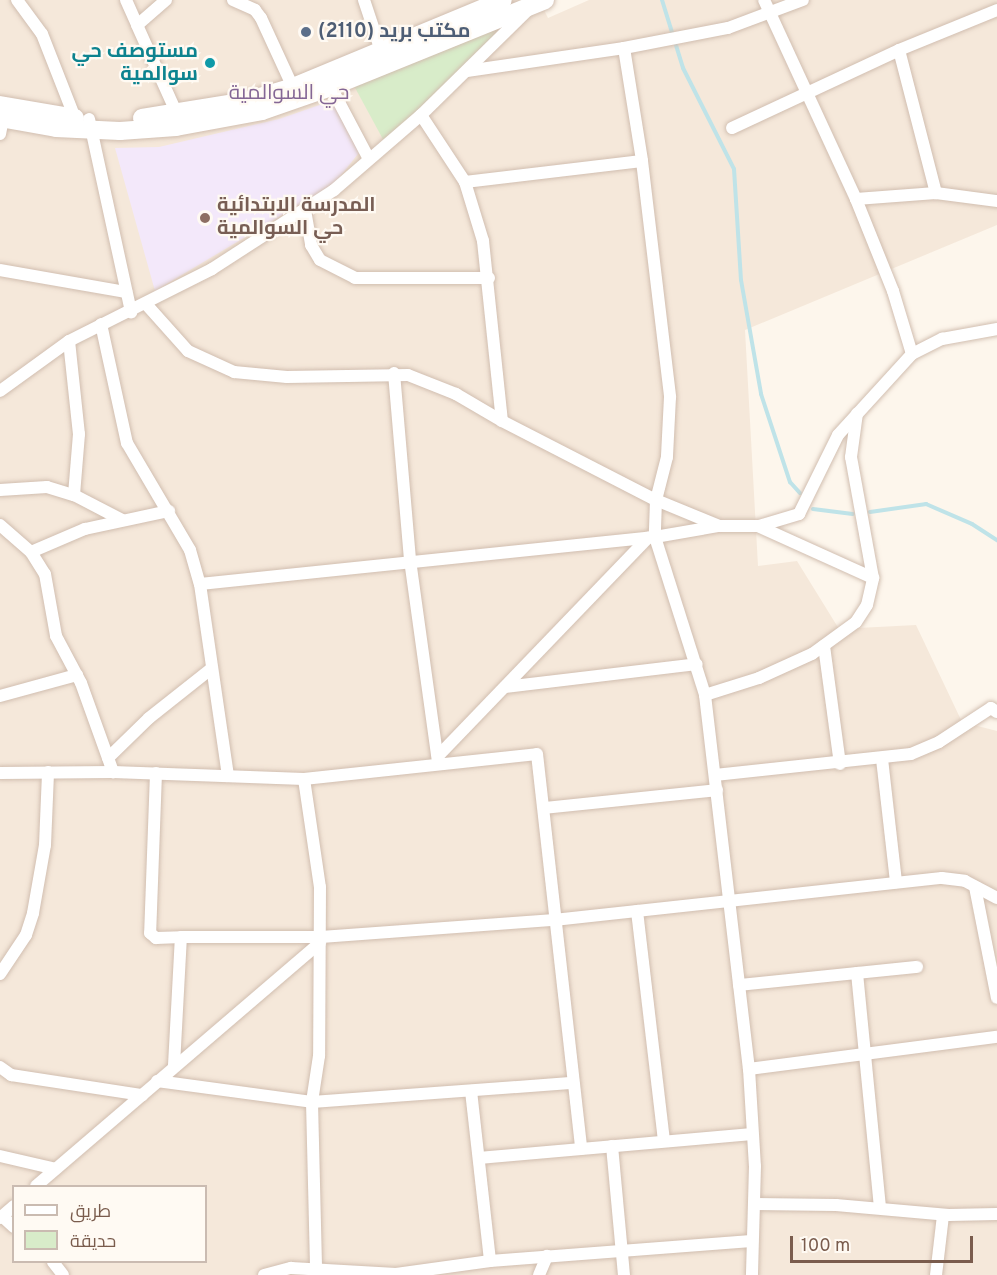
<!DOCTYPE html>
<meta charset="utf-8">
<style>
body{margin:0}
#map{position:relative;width:997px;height:1275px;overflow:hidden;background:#fdf6ec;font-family:Overpass,Cairo,sans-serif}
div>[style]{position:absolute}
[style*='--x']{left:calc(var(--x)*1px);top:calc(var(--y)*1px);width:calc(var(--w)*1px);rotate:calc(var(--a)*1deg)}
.residential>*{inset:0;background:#f5e8da}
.education>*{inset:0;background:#f3e8fa}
.green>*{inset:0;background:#d8ecc9}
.stream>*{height:4px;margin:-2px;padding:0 2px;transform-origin:2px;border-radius:2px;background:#bfe3e8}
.roads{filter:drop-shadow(0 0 2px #d1beb0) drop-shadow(0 0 2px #d1beb0)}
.street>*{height:12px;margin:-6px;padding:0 6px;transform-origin:6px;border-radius:6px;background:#fff}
.secondary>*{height:18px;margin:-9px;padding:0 9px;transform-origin:9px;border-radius:9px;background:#fff}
.dots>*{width:16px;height:16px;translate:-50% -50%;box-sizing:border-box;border:3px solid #fffaf3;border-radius:50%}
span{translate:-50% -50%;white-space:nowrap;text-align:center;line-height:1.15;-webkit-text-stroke:4.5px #fffaf3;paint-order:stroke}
.service-label{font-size:20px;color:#4e5e75;font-weight:700}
.left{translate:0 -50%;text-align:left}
.culture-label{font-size:20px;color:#0d838f;font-weight:700}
.right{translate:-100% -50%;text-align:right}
.education-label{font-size:20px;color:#785e54;font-weight:700}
.neighbourhood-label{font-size:21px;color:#846695}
.legend{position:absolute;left:12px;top:1185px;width:195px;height:78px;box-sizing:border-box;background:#fffaf3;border:2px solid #cabbb1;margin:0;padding:8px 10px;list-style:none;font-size:18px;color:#7a5c4d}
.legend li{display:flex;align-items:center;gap:12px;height:30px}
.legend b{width:30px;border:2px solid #cabbb1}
.scale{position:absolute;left:790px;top:1236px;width:183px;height:27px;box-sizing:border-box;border:3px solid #7a5c4d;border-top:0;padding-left:8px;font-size:18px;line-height:21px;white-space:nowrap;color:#7a5c4d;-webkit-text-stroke:4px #fffaf3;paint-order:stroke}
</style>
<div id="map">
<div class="residential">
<i style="clip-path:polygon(evenodd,0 0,539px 0,548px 18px,589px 0,997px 0,997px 225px,745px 330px,758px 566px,797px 561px,839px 629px,916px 625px,962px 722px,997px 731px,997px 1275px,0 1275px,0 0,14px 1186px,206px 1186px,206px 1262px,14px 1262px,14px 1186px)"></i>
</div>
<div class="education">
<i style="clip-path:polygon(331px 101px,362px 149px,334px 184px,155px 291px,115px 148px,159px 147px,279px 119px)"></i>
</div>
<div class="green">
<i style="clip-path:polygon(514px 15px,385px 143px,353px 84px)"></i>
</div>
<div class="stream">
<i style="--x:662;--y:0;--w:71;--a:72.8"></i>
<i style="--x:683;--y:68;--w:113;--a:63.2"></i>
<i style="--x:734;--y:169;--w:111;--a:86.4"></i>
<i style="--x:741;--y:280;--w:116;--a:80"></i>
<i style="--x:761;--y:394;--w:93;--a:71.8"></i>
<i style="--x:790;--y:482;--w:15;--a:48"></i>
<i style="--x:813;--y:509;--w:40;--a:7.1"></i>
<i style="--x:870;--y:512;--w:57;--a:-8.1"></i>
<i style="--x:926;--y:504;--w:50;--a:23.5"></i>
<i style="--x:972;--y:524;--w:30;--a:33"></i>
</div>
<div class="roads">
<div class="street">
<i style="--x:17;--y:0;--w:42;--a:53.7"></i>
<i style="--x:42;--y:34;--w:90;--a:68.6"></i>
<i style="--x:126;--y:0;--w:27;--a:66"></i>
<i style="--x:166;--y:0;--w:38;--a:139"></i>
<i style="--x:137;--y:25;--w:98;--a:65.8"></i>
<i style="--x:233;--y:0;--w:24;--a:24"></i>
<i style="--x:255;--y:10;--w:10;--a:53"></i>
<i style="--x:261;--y:18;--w:81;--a:65.3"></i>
<i style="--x:364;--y:0;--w:60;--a:71.6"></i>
<i style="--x:624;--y:48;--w:114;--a:80.9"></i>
<i style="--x:642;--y:161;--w:238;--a:83.2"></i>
<i style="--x:670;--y:397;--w:60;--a:92.9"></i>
<i style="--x:667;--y:457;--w:44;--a:104.3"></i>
<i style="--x:656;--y:500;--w:37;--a:92"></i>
<i style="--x:655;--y:537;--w:166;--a:72.4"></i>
<i style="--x:705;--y:695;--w:377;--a:83.3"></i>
<i style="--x:749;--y:1069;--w:97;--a:86.5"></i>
<i style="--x:755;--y:1166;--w:109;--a:91.6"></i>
<i style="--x:899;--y:50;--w:148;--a:75.5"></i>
<i style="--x:467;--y:71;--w:159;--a:-8.3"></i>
<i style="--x:624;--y:48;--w:106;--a:-10.9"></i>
<i style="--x:728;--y:28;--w:80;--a:-20.5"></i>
<i style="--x:331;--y:87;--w:81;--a:62.2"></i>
<i style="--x:421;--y:115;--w:80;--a:56.7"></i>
<i style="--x:465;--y:182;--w:178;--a:-6.8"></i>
<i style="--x:89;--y:119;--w:198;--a:77.7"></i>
<i style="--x:732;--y:128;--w:184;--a:-25"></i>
<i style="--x:899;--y:50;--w:106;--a:-22.2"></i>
<i style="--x:0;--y:134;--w:15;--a:-79"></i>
<i style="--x:465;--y:182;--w:62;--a:73"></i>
<i style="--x:483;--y:241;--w:181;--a:84"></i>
<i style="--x:502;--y:421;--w:173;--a:27.2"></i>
<i style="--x:656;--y:500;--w:68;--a:22.4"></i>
<i style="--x:856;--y:199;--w:80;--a:-4.3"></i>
<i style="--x:936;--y:193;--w:62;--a:7.5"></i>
<i style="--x:305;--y:210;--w:36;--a:80"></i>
<i style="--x:311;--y:245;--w:17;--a:59"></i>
<i style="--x:320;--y:260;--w:39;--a:27"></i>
<i style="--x:355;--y:278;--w:134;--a:0"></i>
<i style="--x:0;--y:270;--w:128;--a:9.9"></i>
<i style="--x:146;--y:304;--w:63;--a:48.2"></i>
<i style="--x:188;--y:351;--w:51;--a:24.5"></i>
<i style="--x:234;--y:372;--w:53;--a:5.4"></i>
<i style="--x:287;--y:377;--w:121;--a:-0.9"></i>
<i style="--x:408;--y:375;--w:52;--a:21.6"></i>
<i style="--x:456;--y:394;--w:53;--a:30.4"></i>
<i style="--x:101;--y:324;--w:122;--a:77.7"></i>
<i style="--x:127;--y:443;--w:124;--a:59.5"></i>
<i style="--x:190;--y:550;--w:35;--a:74"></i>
<i style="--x:200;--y:584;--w:194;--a:81.7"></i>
<i style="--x:69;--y:341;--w:94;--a:83.9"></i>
<i style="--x:79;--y:434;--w:61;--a:94.7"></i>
<i style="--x:912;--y:354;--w:34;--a:-27"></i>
<i style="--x:942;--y:339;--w:56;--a:-10.3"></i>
<i style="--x:394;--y:373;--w:188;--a:85.1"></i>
<i style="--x:410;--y:560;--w:205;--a:82.1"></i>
<i style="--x:0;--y:391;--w:85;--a:-35.9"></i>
<i style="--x:69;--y:341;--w:160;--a:-26.7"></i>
<i style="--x:212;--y:269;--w:145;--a:-32.9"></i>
<i style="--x:334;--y:190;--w:115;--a:-40.8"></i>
<i style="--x:421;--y:115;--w:150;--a:-44.5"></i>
<i style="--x:0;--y:490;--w:47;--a:-3.7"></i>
<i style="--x:47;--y:487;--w:28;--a:17"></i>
<i style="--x:74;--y:495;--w:54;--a:27.5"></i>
<i style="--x:0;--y:525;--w:41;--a:41.1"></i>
<i style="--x:31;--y:552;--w:26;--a:58"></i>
<i style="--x:45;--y:574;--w:63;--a:79.9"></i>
<i style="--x:56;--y:636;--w:53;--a:62"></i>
<i style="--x:81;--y:683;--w:95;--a:70.2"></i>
<i style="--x:760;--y:527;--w:124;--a:24.3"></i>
<i style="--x:31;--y:552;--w:59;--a:-23.1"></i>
<i style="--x:85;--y:529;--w:86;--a:-12.1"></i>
<i style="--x:200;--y:584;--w:457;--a:-5.9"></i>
<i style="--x:655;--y:537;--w:65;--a:-9.8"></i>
<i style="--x:719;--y:526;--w:40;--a:0"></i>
<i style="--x:759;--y:526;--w:42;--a:-16.7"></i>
<i style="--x:799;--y:514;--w:88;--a:-63.7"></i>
<i style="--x:838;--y:435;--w:110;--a:-47.6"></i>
<i style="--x:912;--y:354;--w:66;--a:-106.8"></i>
<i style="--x:893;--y:291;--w:99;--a:-111.9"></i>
<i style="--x:856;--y:199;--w:219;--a:-114.8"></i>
<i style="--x:824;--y:646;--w:119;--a:82.3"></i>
<i style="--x:505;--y:687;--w:193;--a:-6.8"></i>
<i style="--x:705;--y:695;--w:57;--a:-17.5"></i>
<i style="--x:759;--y:678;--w:58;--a:-24.4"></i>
<i style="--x:812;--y:654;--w:54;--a:-36"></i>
<i style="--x:856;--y:622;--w:20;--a:-57"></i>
<i style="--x:867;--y:605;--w:28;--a:-77"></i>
<i style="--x:873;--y:578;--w:123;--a:-100.3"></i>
<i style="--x:851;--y:457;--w:44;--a:-82.2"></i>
<i style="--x:0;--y:696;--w:80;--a:-15.3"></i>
<i style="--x:438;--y:756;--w:303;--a:-46.1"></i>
<i style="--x:108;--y:758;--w:57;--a:-44.3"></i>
<i style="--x:149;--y:718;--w:80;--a:-38.4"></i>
<i style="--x:882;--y:759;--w:124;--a:83.5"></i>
<i style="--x:0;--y:773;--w:113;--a:-0.5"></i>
<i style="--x:113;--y:772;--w:191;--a:2.1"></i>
<i style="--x:304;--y:779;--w:234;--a:-6.1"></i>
<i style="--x:537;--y:754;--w:397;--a:83.6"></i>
<i style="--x:156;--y:773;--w:160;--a:92.1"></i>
<i style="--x:150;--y:933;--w:8;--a:40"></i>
<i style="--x:156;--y:938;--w:25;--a:-2"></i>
<i style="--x:715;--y:775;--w:197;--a:-6.1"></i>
<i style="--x:911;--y:754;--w:30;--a:-23"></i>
<i style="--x:939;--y:742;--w:62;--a:-33.2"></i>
<i style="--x:991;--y:708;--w:7;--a:34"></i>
<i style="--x:304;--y:779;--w:109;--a:81.6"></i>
<i style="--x:320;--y:887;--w:169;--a:90.3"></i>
<i style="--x:319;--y:1056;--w:47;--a:98.7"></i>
<i style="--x:312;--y:1102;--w:166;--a:88.6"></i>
<i style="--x:544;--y:808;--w:174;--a:-5.9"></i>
<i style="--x:975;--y:887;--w:113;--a:78.8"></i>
<i style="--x:637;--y:911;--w:231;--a:83.3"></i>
<i style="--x:857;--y:973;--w:235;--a:84.4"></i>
<i style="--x:0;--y:974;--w:47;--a:-56.3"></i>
<i style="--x:26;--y:935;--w:23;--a:-72"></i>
<i style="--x:33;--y:913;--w:69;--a:-80"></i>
<i style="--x:45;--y:845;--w:73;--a:-87.6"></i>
<i style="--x:739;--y:985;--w:179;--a:-5.8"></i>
<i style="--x:174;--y:1065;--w:128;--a:-86.9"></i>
<i style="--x:181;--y:937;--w:140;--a:0"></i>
<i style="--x:321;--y:937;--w:234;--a:-4.2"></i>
<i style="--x:554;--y:920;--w:390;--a:-6.2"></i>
<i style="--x:942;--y:878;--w:23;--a:7"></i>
<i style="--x:965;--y:881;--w:36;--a:28"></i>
<i style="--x:0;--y:1067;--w:14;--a:36"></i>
<i style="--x:11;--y:1075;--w:133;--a:8.7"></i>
<i style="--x:749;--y:1069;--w:250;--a:-7.4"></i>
<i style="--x:157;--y:1081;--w:156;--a:7.7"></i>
<i style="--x:312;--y:1102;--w:262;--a:-4.2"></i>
<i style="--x:471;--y:1091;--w:171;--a:83.6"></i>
<i style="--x:612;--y:1146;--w:130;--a:84.7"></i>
<i style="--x:0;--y:1156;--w:57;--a:13.1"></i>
<i style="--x:479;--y:1158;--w:274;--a:-5"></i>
<i style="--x:36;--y:1186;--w:374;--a:-40.6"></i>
<i style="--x:755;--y:1204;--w:81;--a:0.7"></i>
<i style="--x:836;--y:1205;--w:113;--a:5.1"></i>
<i style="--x:949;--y:1215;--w:48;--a:-1.2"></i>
<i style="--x:2;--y:1216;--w:16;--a:43"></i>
<i style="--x:0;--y:1218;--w:18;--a:-41"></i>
<i style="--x:53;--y:1262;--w:16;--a:52"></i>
<i style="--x:264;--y:1275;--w:28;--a:-15"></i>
<i style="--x:291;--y:1268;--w:105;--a:3.3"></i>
<i style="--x:396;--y:1274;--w:95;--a:-7.9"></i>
<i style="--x:490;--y:1261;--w:262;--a:-4.4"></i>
<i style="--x:539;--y:1275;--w:21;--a:-67"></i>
<i style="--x:936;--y:1275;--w:60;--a:-83.3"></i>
</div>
<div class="secondary">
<i style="--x:0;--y:105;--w:76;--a:9.8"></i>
<i style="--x:0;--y:118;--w:57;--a:10.1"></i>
<i style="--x:56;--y:128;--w:64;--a:2.7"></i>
<i style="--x:120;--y:131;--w:56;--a:-4.1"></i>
<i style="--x:176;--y:127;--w:87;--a:-10.5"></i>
<i style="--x:262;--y:111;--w:73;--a:-19.2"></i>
<i style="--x:331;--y:87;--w:231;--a:-22.1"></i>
<i style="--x:142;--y:118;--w:105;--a:-9.3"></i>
<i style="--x:246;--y:101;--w:49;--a:-16.6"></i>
<i style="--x:293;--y:87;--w:227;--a:-22.5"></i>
</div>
</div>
<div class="dots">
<i style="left:306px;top:32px;background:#5c6f8a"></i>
<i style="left:210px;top:63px;background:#0f9aa8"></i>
<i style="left:205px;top:218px;background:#8d6e63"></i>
</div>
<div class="service-label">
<span class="left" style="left:318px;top:32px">مكتب بريد (2110)</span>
</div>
<div class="culture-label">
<span class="right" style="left:198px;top:64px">مستوصف حي<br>سوالمية</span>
</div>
<div class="education-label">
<span class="left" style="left:217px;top:218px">المدرسة الابتدائية<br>حي السوالمية</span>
</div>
<div class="neighbourhood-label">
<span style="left:289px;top:94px">حي السوالمية</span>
</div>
<ul class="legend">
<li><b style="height:8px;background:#fff"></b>طريق</li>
<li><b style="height:16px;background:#d8ecc9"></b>حديقة</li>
</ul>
<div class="scale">100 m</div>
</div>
